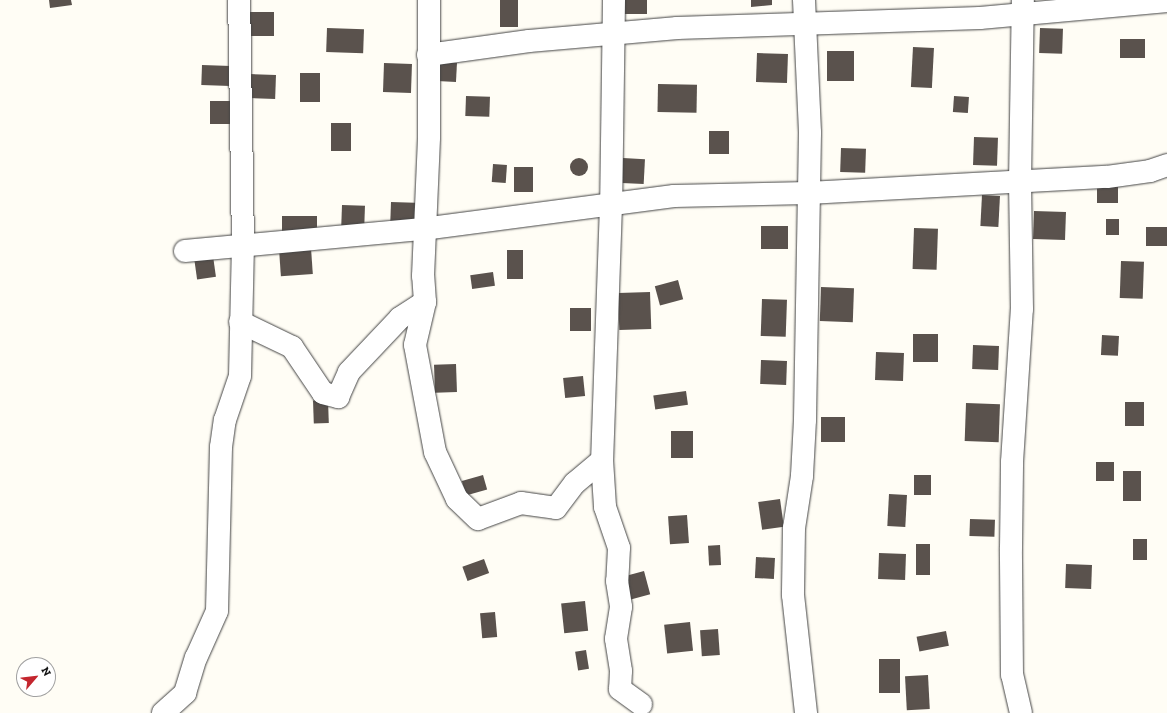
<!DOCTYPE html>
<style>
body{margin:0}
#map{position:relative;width:1167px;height:713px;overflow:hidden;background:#fffdf5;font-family:"Zilla Slab",serif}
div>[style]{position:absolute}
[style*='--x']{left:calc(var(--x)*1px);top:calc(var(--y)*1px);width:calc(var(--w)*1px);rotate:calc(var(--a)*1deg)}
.building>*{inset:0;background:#5a524d;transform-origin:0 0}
.round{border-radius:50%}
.roads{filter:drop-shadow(0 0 1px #444) drop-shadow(0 0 1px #444)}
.street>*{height:22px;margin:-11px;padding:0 11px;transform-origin:11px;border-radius:11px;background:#fff}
span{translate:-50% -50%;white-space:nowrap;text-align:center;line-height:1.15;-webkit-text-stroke:4px #fff;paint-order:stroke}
.north{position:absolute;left:16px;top:657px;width:40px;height:40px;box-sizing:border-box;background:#fff;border:1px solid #a0a0a0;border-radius:50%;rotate:62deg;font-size:11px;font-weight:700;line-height:16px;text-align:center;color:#111}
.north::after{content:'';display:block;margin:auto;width:14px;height:18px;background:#c4262e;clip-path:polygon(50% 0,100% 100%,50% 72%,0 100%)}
</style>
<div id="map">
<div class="building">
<i style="clip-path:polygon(49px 0,71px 0,72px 5px,50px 8px)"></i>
<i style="left:500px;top:0;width:18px;height:27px"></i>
<i style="left:624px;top:0;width:23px;height:14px"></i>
<i style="clip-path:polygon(751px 0,772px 0,772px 5px,751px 7px)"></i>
<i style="left:246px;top:12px;width:28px;height:24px"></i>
<i style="left:327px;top:28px;width:37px;height:24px;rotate:2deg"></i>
<i style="left:1040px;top:28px;width:23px;height:25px;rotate:2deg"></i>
<i style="left:1120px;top:39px;width:25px;height:19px"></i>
<i style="left:913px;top:47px;width:21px;height:40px;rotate:3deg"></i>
<i style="left:827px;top:51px;width:27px;height:30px"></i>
<i style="left:757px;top:53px;width:31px;height:29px;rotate:2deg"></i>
<i style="left:438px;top:62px;width:19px;height:19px;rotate:3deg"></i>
<i style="left:384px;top:63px;width:28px;height:29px;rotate:2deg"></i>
<i style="left:202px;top:65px;width:29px;height:20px;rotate:2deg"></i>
<i style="left:320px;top:73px;width:29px;height:20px;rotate:90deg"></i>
<i style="left:249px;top:74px;width:27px;height:24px;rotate:2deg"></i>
<i style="left:658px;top:84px;width:39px;height:28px;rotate:1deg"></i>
<i style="left:466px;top:96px;width:24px;height:20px;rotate:2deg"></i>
<i style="left:954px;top:96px;width:15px;height:16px;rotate:4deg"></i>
<i style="left:210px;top:101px;width:24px;height:23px"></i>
<i style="left:331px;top:123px;width:20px;height:28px"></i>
<i style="left:709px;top:131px;width:20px;height:23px"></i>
<i style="left:974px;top:137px;width:24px;height:28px;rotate:2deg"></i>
<i style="left:841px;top:148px;width:25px;height:24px;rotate:2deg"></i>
<i style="left:623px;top:158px;width:22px;height:25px;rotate:3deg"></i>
<i class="round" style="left:570px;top:158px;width:18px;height:18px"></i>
<i style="left:493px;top:164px;width:14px;height:18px;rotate:4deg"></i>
<i style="left:514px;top:167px;width:19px;height:25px"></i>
<i style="left:1097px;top:187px;width:21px;height:16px"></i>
<i style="left:982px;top:195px;width:18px;height:31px;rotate:3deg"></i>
<i style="left:391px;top:202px;width:24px;height:22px;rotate:2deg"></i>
<i style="left:342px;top:205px;width:23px;height:22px;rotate:2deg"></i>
<i style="left:1034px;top:211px;width:32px;height:28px;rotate:2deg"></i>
<i style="left:317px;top:216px;width:16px;height:35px;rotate:90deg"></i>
<i style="left:1106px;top:219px;width:13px;height:16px"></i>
<i style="left:761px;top:226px;width:27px;height:23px"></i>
<i style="left:1146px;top:227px;width:21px;height:19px"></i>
<i style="left:914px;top:228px;width:24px;height:41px;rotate:2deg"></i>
<i style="left:311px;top:248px;width:26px;height:32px;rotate:86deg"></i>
<i style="left:507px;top:250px;width:16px;height:29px"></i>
<i style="left:213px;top:256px;width:21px;height:19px;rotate:82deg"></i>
<i style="left:1121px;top:261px;width:23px;height:37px;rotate:2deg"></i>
<i style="left:493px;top:272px;width:14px;height:23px;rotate:82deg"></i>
<i style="left:678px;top:280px;width:20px;height:24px;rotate:75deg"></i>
<i style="left:821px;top:287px;width:33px;height:34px;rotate:2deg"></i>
<i style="left:650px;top:292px;width:37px;height:32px;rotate:88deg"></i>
<i style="left:762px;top:299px;width:25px;height:37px;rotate:2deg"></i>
<i style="left:570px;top:308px;width:21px;height:23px"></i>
<i style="left:913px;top:334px;width:25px;height:28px"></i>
<i style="left:1102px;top:335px;width:17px;height:20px;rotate:3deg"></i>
<i style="left:973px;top:345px;width:26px;height:24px;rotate:2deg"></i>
<i style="left:876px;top:352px;width:28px;height:28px;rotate:2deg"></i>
<i style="left:761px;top:360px;width:26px;height:24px;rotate:2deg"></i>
<i style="left:456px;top:364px;width:28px;height:22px;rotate:88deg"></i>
<i style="left:583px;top:376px;width:20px;height:20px;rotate:84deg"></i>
<i style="left:686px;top:391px;width:14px;height:33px;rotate:82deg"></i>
<i style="left:328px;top:400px;width:23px;height:15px;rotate:88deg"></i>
<i style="left:1125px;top:402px;width:19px;height:24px"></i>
<i style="left:966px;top:403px;width:34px;height:38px;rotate:2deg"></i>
<i style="left:821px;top:417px;width:24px;height:25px"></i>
<i style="left:671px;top:431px;width:22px;height:27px"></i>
<i style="left:1096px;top:462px;width:18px;height:19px"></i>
<i style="left:1123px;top:471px;width:18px;height:30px"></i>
<i style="left:483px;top:475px;width:15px;height:22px;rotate:74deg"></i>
<i style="left:914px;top:475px;width:17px;height:20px"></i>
<i style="left:889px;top:494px;width:18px;height:32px;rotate:3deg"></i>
<i style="left:780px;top:499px;width:28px;height:22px;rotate:82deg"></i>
<i style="left:687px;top:515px;width:28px;height:19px;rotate:86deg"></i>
<i style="left:970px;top:519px;width:25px;height:17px;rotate:2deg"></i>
<i style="left:1133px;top:539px;width:14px;height:21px"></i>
<i style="left:916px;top:544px;width:14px;height:31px"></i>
<i style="left:720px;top:545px;width:20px;height:12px;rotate:87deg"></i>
<i style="left:879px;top:553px;width:27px;height:26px;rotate:2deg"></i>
<i style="left:756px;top:557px;width:19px;height:21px;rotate:3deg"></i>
<i style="left:484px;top:559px;width:15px;height:23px;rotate:70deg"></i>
<i style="left:1066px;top:564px;width:26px;height:24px;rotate:2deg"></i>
<i style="left:644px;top:571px;width:24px;height:22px;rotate:75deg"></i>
<i style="left:585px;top:601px;width:30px;height:24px;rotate:84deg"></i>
<i style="left:495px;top:612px;width:25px;height:15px;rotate:85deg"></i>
<i style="left:690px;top:622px;width:29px;height:26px;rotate:84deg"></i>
<i style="left:718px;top:629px;width:26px;height:18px;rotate:86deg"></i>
<i style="left:946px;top:631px;width:15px;height:30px;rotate:79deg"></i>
<i style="left:586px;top:650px;width:19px;height:11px;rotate:81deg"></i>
<i style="left:879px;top:659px;width:21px;height:34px"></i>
<i style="left:928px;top:675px;width:34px;height:23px;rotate:87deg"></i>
</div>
<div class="roads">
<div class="street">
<i style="--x:614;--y:0;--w:205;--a:90.8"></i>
<i style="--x:611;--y:205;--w:255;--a:92"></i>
<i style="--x:602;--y:460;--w:47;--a:86.3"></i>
<i style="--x:605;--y:507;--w:43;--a:71.1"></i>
<i style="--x:619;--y:548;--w:33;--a:93"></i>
<i style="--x:617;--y:581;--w:26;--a:81"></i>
<i style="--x:621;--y:607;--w:32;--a:99"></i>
<i style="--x:616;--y:639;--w:32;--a:81"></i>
<i style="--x:621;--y:671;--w:18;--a:93"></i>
<i style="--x:620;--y:689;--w:26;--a:36"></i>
<i style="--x:804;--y:0;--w:133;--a:87.4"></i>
<i style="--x:810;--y:133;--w:287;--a:91"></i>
<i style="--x:805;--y:420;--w:56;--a:93.1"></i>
<i style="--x:802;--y:476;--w:53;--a:98.7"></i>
<i style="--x:794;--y:528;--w:67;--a:90.9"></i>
<i style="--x:793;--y:595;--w:119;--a:83.7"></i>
<i style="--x:428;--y:55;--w:102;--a:-7.9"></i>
<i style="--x:529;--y:41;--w:149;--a:-5"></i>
<i style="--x:677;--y:28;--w:303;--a:-1.9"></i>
<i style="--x:980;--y:18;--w:188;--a:-5.2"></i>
<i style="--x:185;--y:251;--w:239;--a:-5.3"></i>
<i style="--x:423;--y:229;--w:253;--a:-7.5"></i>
<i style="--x:674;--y:196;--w:134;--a:-1.3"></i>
<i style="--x:808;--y:193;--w:299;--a:-3.1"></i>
<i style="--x:1107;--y:177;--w:43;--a:-7.9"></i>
<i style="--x:1150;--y:171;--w:18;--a:-19"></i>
<i style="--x:425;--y:302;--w:44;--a:103.1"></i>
<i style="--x:415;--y:345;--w:109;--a:79.4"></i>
<i style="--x:435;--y:452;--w:52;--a:64.9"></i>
<i style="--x:457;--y:499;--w:29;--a:44"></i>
<i style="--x:478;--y:519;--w:46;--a:-20.4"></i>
<i style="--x:521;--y:503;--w:35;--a:8"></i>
<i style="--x:556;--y:508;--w:31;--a:-53"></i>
<i style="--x:575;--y:483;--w:35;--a:-40"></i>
<i style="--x:240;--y:322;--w:58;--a:25.7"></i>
<i style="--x:292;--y:347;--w:55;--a:56"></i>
<i style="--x:323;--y:393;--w:16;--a:15"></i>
<i style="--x:338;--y:397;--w:27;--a:-66"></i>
<i style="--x:349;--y:372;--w:74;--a:-46.6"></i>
<i style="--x:400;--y:318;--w:30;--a:-33"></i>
<i style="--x:425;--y:302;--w:26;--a:-94"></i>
<i style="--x:423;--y:276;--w:139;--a:-87.5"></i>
<i style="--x:429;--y:137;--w:137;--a:-90"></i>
<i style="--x:163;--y:713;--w:30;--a:-42"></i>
<i style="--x:185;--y:693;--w:37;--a:-73"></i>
<i style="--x:196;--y:658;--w:51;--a:-65.9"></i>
<i style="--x:217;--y:611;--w:164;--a:-88.6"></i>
<i style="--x:221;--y:447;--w:27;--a:-82"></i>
<i style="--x:225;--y:420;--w:46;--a:-71.2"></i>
<i style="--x:240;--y:376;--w:130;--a:-88.7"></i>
<i style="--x:243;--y:246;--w:246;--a:-90.9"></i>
<i style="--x:1021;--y:713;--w:39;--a:-103"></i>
<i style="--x:1012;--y:675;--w:127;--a:-90.5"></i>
<i style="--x:1011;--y:548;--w:86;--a:-89.3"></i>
<i style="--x:1012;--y:462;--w:153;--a:-86.3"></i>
<i style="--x:1022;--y:309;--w:127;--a:-90.9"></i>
<i style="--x:1020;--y:182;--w:182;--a:-89.1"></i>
</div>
</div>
<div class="north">N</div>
</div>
